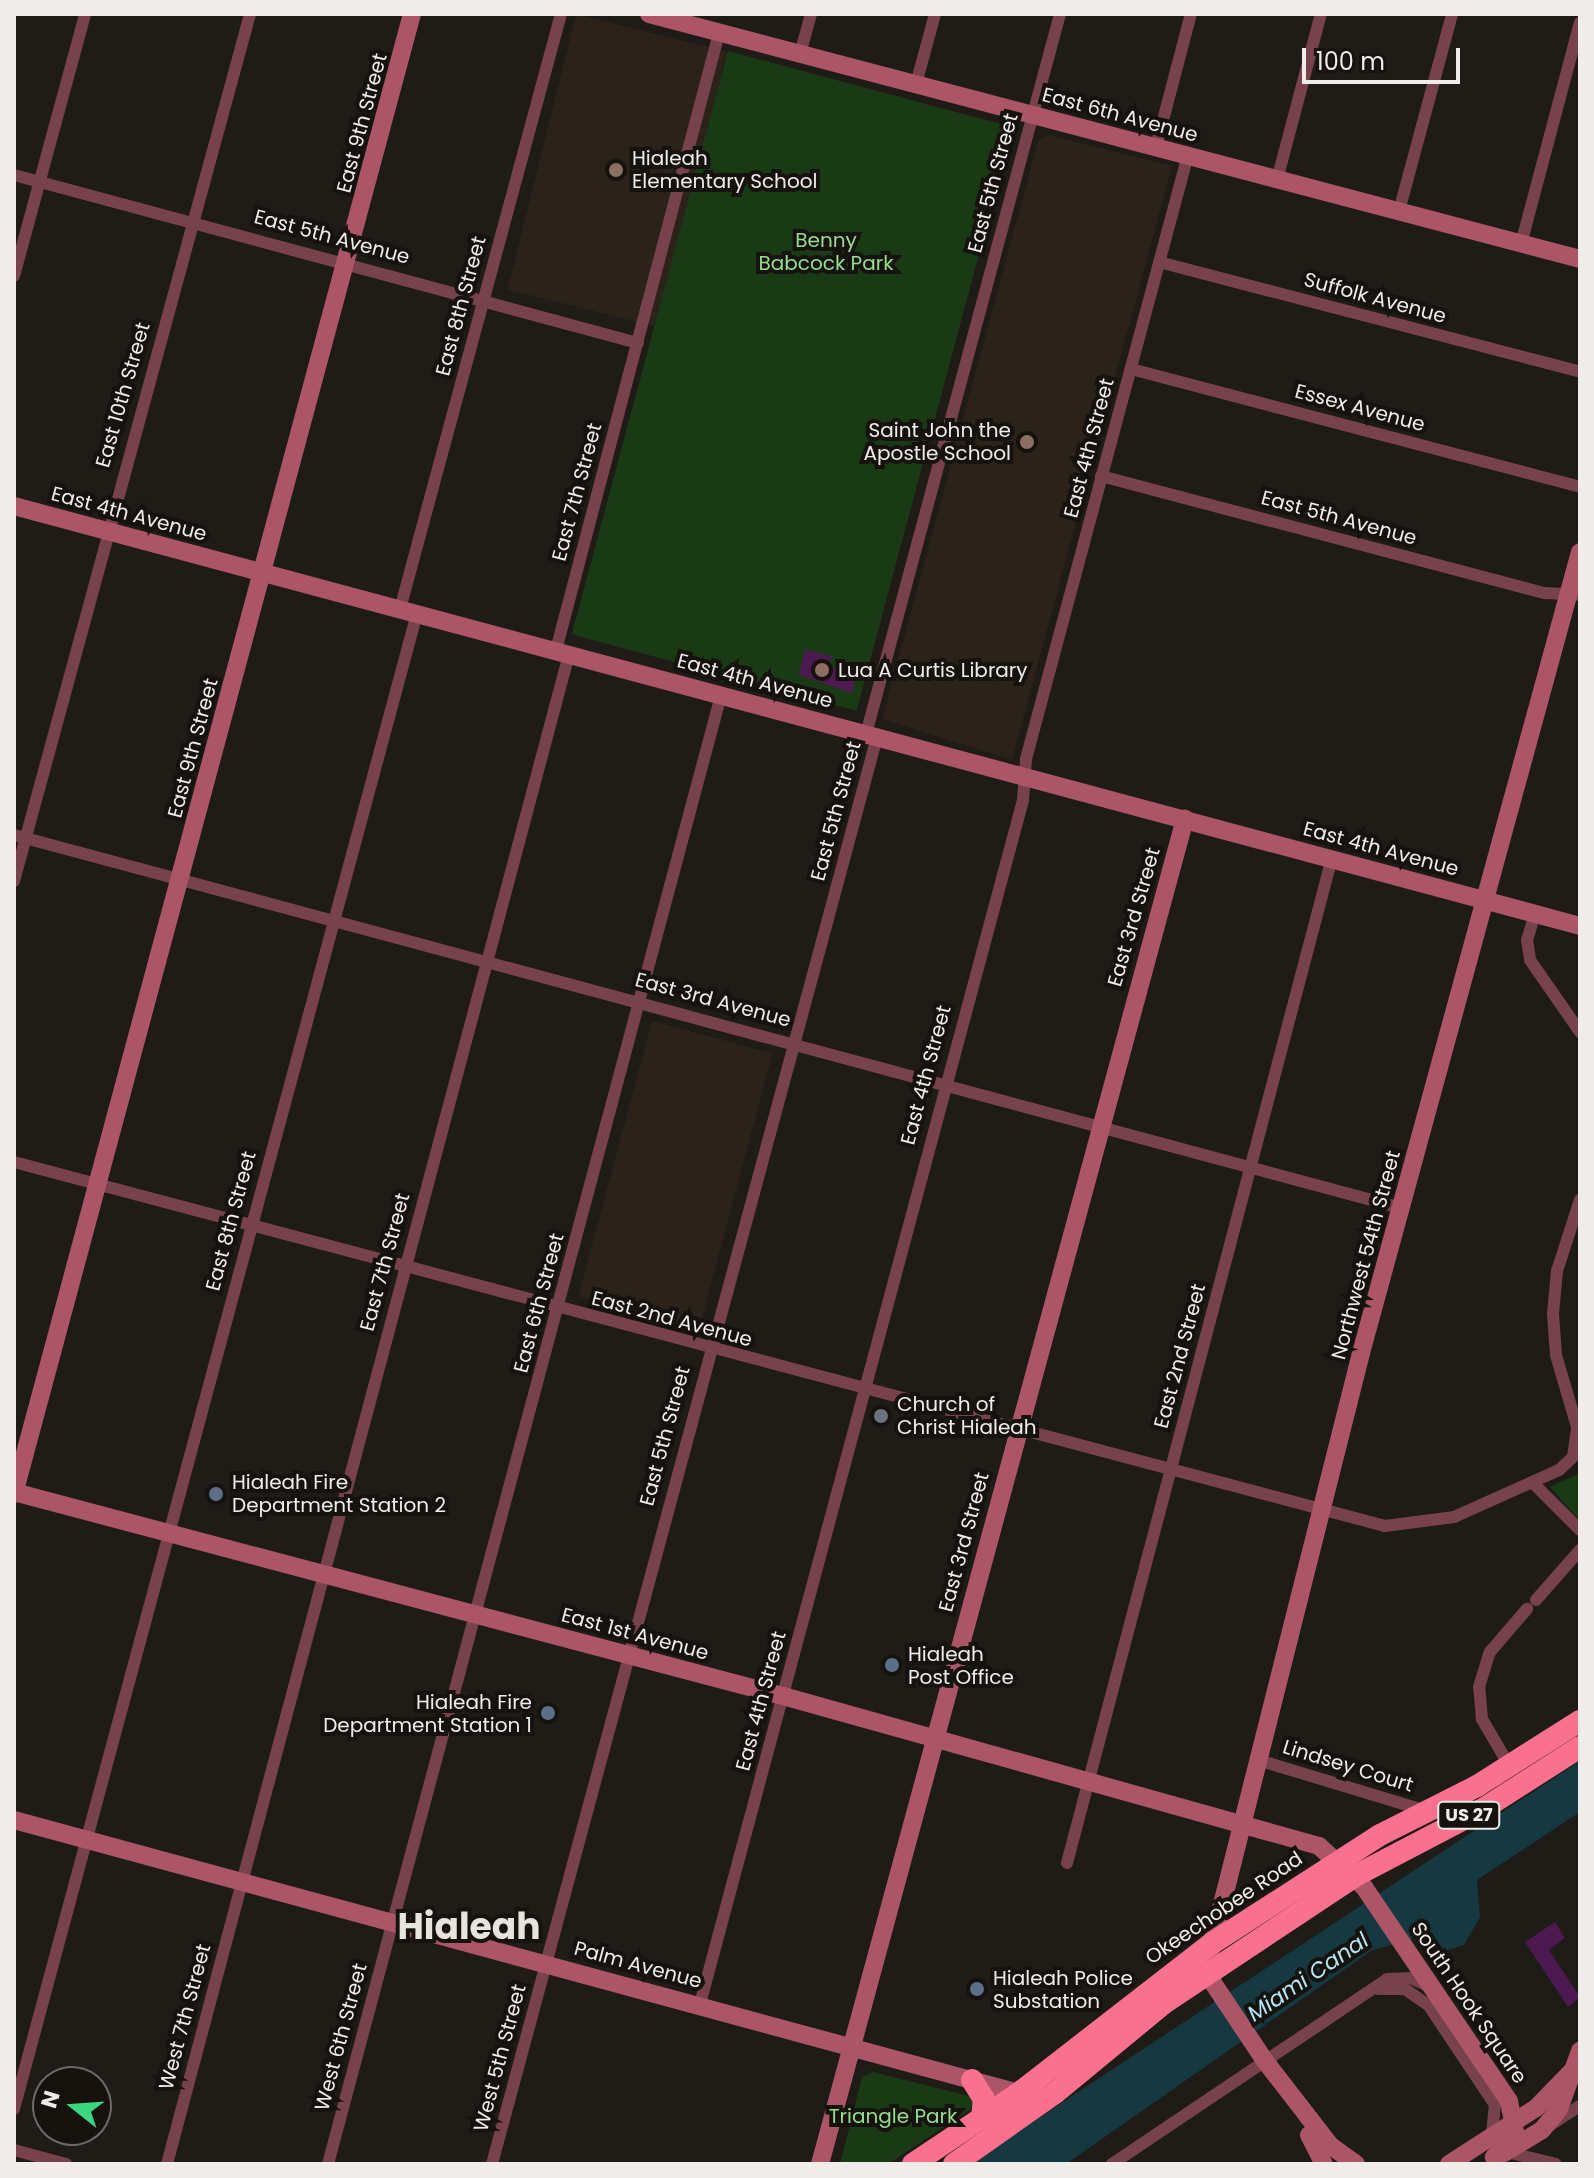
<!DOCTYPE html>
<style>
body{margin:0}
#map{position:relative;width:1594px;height:2178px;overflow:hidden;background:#1f1b17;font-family:Poppins,sans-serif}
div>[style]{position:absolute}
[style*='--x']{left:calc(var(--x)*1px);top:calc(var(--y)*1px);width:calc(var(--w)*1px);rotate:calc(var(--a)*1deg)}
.built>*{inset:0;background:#2b221a;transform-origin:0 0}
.green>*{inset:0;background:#1a3915;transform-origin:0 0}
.water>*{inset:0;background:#153841}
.building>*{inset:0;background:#4c1a51}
.street>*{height:12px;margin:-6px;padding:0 6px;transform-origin:6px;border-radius:6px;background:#78424c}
.secondary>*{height:18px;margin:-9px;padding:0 9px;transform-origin:9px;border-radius:9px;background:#ac5567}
.highway>*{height:22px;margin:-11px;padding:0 11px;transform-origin:11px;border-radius:11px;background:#f9718f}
.dots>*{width:22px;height:22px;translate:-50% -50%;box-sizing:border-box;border:4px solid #16120e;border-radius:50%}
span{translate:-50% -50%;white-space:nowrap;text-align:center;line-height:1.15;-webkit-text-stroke:8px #16120e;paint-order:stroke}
.shield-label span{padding:2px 6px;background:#16120e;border:2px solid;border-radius:6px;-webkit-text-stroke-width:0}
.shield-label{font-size:18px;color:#f0ecea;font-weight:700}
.street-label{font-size:20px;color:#f0ecea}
.poi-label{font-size:20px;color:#f0ecea}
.left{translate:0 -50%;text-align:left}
.right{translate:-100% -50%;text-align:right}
.park-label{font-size:20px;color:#95df89}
.water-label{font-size:22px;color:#b3e5f4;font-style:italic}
.town-label{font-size:36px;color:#e9e3dd;font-weight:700}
.frame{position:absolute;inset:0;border:16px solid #f0ecea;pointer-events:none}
.north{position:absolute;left:32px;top:2066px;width:80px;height:80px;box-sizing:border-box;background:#16120e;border:2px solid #6d6966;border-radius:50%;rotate:287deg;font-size:22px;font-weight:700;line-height:32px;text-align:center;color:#f0ecea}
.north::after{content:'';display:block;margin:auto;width:28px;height:36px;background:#3ad77f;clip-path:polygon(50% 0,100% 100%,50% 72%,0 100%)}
.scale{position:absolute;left:1302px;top:48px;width:158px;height:36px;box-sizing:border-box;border:4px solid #f0ecea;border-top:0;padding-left:10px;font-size:24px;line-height:28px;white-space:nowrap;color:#f0ecea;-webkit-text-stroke:6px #16120e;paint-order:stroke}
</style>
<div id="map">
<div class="built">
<i style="left:576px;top:14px;width:156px;height:284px;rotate:14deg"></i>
<i style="clip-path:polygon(1048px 135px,1172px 166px,1012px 760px,882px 719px,1038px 141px)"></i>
<i style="left:652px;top:1021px;width:125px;height:285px;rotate:15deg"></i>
</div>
<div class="green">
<i style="left:728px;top:51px;width:295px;height:604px;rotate:15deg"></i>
<i style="clip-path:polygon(1580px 1473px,1580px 1521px,1550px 1487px)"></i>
<i style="clip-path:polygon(873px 2072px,973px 2097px,976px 2106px,888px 2164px,840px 2164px,862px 2077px)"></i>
</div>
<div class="water">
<i style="clip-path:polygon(1580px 1761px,1580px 1812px,1477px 1880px,1480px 1917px,1464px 1945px,1445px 1951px,1421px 1936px,1371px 1951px,1066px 2164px,969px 2164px)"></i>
</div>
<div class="building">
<i style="clip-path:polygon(805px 650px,832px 656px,829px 666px,857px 674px,852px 693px,799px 675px)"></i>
<i style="clip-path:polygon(1555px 1922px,1565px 1938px,1549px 1950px,1580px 1997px,1568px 2007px,1525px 1942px)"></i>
</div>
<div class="street">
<i style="--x:800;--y:54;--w:41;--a:-74.6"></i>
<i style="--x:916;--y:84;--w:73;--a:-74.8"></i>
<i style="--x:1156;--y:147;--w:138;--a:-75.3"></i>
<i style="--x:14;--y:175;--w:646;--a:15.07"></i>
<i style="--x:1277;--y:180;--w:172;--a:-75.2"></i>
<i style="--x:1399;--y:211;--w:204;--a:-74.9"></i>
<i style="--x:1521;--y:244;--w:229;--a:-75.1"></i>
<i style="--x:1159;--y:262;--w:435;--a:14.6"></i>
<i style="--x:14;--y:276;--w:271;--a:-74.8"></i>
<i style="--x:1131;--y:369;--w:464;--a:14.7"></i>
<i style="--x:1101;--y:476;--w:459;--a:14.8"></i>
<i style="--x:1545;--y:593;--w:35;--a:3"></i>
<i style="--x:400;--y:609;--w:616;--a:-74.86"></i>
<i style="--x:556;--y:650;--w:638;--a:-75.2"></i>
<i style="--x:866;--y:734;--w:746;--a:-74.92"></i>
<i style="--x:14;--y:835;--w:1436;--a:15.05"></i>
<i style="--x:14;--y:881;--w:899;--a:-74.77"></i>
<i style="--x:1535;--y:914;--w:27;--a:107"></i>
<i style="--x:1527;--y:940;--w:20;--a:81"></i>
<i style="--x:1530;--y:960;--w:88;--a:55.2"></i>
<i style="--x:14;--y:1162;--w:1418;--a:14.87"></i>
<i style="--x:1385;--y:1526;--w:70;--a:-7.4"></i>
<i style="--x:1454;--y:1517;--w:115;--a:-24.1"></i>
<i style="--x:1559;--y:1470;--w:19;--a:-43"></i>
<i style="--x:1573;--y:1457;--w:30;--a:-82"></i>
<i style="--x:1577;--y:1427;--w:75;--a:-106.3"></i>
<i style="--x:1556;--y:1355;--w:41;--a:-94.2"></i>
<i style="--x:1553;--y:1314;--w:43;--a:-84.7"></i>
<i style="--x:1557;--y:1271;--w:75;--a:-72.1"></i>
<i style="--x:1532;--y:1482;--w:68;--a:45"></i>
<i style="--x:1536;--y:1600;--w:67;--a:-48.7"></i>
<i style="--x:1258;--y:1760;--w:177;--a:16.8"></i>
<i style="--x:1510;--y:1767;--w:56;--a:-120.3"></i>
<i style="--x:1482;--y:1719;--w:32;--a:-95"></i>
<i style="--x:1479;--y:1687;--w:37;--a:-73"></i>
<i style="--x:1490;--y:1652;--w:57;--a:-49.3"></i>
<i style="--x:1067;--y:1863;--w:1039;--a:-75.23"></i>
<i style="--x:1378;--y:1989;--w:27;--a:0"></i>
<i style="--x:1405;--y:1989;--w:29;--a:35"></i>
<i style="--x:1429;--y:2006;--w:119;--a:56.3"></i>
<i style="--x:1495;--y:2105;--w:31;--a:96"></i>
<i style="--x:700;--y:2004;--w:1247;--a:-74.98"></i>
<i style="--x:1023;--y:800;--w:41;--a:-85.8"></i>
<i style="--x:1026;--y:759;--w:625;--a:-74.99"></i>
<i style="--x:14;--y:2109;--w:1549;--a:-74.92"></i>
<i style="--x:1552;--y:2124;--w:33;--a:-33"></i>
<i style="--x:14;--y:2150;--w:54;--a:15.1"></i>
<i style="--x:1507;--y:2152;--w:50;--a:13.8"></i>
<i style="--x:167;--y:2164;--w:1563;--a:-75.09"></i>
<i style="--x:328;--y:2164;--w:1521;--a:-75.02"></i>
<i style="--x:492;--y:2164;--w:1478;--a:-74.9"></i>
<i style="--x:1112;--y:2164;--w:331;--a:-33.9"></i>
<i style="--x:1387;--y:1979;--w:23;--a:-2"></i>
<i style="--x:1410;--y:1978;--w:21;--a:23"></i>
</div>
<div class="secondary">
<i style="--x:649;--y:14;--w:963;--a:14.74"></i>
<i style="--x:14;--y:506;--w:1621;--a:15.01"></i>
<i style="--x:14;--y:1492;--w:796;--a:14.86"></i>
<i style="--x:783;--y:1696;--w:557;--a:15.63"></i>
<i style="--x:1319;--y:1846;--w:61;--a:42.3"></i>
<i style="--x:1364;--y:1887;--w:258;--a:55.9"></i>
<i style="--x:1509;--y:2101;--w:32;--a:79"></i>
<i style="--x:1515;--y:2132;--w:33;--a:130"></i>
<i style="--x:14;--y:1494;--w:1533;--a:-74.95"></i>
<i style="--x:14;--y:1820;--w:1041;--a:15.2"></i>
<i style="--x:1309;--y:2135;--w:33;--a:63"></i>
<i style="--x:1504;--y:2153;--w:44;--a:-31.2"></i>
<i style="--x:1542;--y:2130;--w:27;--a:-51"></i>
<i style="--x:1559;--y:2109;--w:62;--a:-70.1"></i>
<i style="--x:820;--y:2164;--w:1394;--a:-74.82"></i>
<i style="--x:1356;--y:2164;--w:32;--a:-144"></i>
<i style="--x:1330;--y:2145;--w:106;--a:-127.7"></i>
<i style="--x:1265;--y:2061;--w:94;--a:-123.7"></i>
<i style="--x:1213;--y:1983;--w:24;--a:-102"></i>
<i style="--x:1208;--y:1960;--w:626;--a:-75.85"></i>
<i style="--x:1361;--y:1353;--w:830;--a:-74.71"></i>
<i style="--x:1449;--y:2164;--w:103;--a:-32.8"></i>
<i style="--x:1536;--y:2108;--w:54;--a:-45.7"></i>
</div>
<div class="highway">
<i style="--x:972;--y:2080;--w:22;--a:58"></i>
<i style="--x:984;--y:2099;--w:19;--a:96"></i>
<i style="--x:913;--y:2164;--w:128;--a:-33.8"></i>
<i style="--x:1019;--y:2093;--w:243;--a:-37.8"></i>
<i style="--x:1211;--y:1944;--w:201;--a:-32.8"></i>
<i style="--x:1380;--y:1835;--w:109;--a:-26.8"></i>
<i style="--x:1477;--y:1786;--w:122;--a:-32.3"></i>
<i style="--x:954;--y:2164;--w:123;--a:-35.1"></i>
<i style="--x:1055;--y:2093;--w:141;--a:-39.5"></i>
<i style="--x:1164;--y:2003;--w:229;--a:-33.6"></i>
<i style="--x:1355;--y:1876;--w:144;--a:-27.6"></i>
<i style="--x:1483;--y:1809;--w:115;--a:-32.6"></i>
</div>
<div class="dots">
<i style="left:616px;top:170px;background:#8d6e63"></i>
<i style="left:1027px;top:442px;background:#8d6e63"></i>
<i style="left:822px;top:670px;background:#8d6e63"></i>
<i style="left:881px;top:1416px;background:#6b7280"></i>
<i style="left:216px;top:1494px;background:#5c6f8a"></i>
<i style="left:892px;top:1665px;background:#5c6f8a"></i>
<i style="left:548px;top:1713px;background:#5c6f8a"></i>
<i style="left:977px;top:1989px;background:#5c6f8a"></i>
</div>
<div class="shield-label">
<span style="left:1469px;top:1815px">US 27</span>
</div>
<div class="street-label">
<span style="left:1120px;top:115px;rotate:15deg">East 6th Avenue</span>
<span style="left:362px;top:123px;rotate:-75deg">East 9th Street</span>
<span style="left:993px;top:183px;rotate:-75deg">East 5th Street</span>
<span style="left:332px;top:237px;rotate:15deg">East 5th Avenue</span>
<span style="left:1375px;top:298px;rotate:15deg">Suffolk Avenue</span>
<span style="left:461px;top:306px;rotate:-75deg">East 8th Street</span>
<span style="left:123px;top:395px;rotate:-74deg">East 10th Street</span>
<span style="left:1360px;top:408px;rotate:15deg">Essex Avenue</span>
<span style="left:1089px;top:448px;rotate:-75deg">East 4th Street</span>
<span style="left:577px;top:492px;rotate:-75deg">East 7th Street</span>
<span style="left:129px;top:514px;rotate:15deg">East 4th Avenue</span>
<span style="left:1339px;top:518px;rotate:15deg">East 5th Avenue</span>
<span style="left:755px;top:681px;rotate:15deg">East 4th Avenue</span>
<span style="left:193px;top:748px;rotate:-75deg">East 9th Street</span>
<span style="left:836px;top:811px;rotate:-75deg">East 5th Street</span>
<span style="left:1381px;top:849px;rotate:15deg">East 4th Avenue</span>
<span style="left:1134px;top:917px;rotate:-74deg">East 3rd Street</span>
<span style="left:713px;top:1000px;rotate:15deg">East 3rd Avenue</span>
<span style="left:926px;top:1075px;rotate:-75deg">East 4th Street</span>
<span style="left:231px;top:1221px;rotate:-75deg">East 8th Street</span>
<span style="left:1366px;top:1255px;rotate:-75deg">Northwest 54th Street</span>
<span style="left:385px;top:1262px;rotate:-75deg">East 7th Street</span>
<span style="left:539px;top:1303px;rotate:-75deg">East 6th Street</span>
<span style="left:672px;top:1319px;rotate:15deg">East 2nd Avenue</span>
<span style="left:1180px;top:1356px;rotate:-75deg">East 2nd Street</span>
<span style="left:665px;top:1436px;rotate:-75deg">East 5th Street</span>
<span style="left:964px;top:1542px;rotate:-75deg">East 3rd Street</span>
<span style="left:635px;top:1634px;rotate:15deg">East 1st Avenue</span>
<span style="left:761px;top:1701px;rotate:-75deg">East 4th Street</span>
<span style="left:1348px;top:1766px;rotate:17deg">Lindsey Court</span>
<span style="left:1224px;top:1908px;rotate:-34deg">Okeechobee Road</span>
<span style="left:638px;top:1965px;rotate:15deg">Palm Avenue</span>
<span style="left:1469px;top:2003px;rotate:56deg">South Hook Square</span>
<span style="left:185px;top:2017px;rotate:-75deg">West 7th Street</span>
<span style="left:341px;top:2037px;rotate:-75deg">West 6th Street</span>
<span style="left:500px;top:2058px;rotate:-75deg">West 5th Street</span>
</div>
<div class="poi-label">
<span class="left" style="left:632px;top:170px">Hialeah<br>Elementary School</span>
<span class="right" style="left:1011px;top:442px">Saint John the<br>Apostle School</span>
<span class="left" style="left:838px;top:670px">Lua A Curtis Library</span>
<span class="left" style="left:897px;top:1416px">Church of<br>Christ Hialeah</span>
<span class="left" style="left:232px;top:1494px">Hialeah Fire<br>Department Station 2</span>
<span class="left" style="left:908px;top:1666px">Hialeah<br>Post Office</span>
<span class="right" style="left:532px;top:1714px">Hialeah Fire<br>Department Station 1</span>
<span class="left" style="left:993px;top:1990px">Hialeah Police<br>Substation</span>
</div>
<div class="park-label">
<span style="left:826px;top:252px">Benny<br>Babcock Park</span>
<span style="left:893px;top:2116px">Triangle Park</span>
</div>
<div class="water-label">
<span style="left:1308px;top:1977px;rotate:-34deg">Miami Canal</span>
</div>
<div class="town-label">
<span style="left:469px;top:1927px">Hialeah</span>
</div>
<div class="frame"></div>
<div class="north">N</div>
<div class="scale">100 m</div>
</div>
